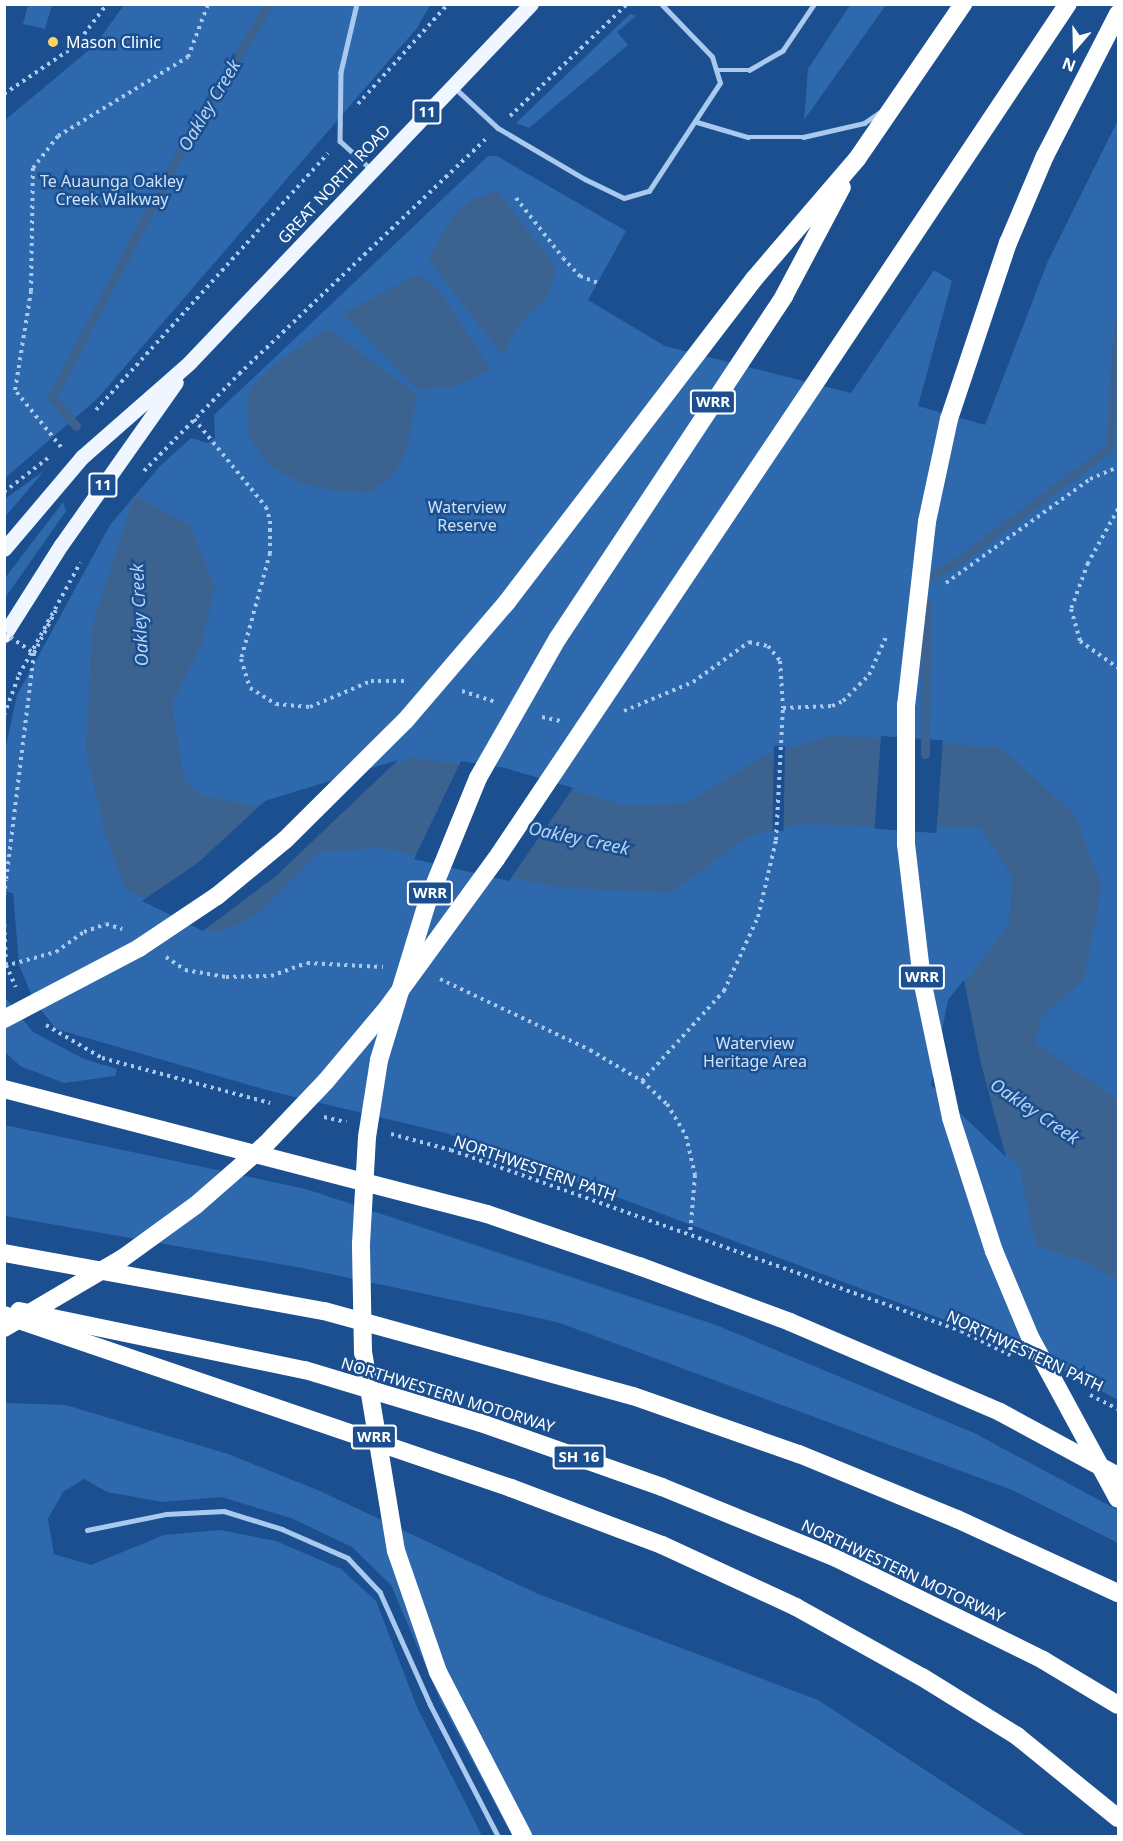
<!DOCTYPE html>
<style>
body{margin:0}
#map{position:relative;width:1123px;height:1841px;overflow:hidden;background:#1b4f8f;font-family:"Noto Sans",sans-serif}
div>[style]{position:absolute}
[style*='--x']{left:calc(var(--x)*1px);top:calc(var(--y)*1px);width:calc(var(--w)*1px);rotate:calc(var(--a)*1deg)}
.green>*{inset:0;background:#2e69ad}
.water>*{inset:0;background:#3c6290}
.pier>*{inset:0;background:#1b4f8f;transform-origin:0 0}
.stream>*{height:9px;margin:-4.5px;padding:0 4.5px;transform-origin:4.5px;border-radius:4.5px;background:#3c6290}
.path>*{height:4px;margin-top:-2px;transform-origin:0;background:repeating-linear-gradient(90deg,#a9c9ee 0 3px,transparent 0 7.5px)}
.lane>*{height:4.5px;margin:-2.25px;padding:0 2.25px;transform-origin:2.25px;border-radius:2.25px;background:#a9c9ee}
.primary>*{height:15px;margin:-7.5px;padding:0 7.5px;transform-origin:7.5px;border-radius:7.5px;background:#f0f6ff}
.highway>*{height:18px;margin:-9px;padding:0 9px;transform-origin:9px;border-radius:9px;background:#fff}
.path-bridge>*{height:4px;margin-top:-2px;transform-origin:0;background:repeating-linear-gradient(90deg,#a9c9ee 0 3px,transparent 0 7.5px)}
.highway-bridge>*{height:18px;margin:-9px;padding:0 9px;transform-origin:9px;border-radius:9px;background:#fff}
.dots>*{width:16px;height:16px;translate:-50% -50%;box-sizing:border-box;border:3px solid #1b4f8f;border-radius:50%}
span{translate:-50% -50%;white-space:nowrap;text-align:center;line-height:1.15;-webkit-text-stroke:5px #1b4f8f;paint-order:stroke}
.shield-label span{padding:2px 4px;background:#1b4f8f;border:2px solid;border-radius:4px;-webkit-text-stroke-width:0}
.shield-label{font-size:15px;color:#fff;font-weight:700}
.poi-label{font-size:16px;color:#fff}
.left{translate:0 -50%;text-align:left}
.park-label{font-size:16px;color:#cfe3fa}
.street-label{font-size:16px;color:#fff}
.water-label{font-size:18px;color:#b5d3f5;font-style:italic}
.frame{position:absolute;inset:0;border:6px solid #fff;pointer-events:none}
.north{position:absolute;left:1045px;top:18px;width:60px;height:60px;-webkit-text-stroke:4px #1b4f8f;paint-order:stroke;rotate:200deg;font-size:16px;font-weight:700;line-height:24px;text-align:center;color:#fff}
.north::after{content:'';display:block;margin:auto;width:21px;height:27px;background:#fff;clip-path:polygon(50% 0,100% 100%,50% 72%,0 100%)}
</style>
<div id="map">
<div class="green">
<i style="clip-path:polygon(28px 5px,52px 5px,45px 29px,23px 24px)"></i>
<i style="clip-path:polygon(124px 5px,430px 5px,417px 28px,97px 399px,5px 478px,5px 120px,95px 45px)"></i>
<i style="clip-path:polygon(850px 5px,886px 5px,804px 120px,808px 69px)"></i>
<i style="clip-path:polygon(630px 14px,636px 16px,617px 32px,628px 45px,529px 128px,516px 123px)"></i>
<i style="clip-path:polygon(1118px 120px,1118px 1400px,1030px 1352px,446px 1133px,270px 1091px,56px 1029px,34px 1001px,19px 965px,13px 893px,5px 892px,5px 750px,17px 695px,110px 525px,160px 466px,191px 438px,208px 443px,215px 438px,214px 415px,488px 156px,497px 156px,626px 231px,588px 300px,665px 346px,851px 393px,934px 270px,952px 281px,918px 406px,985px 425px,1048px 261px)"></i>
<i style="clip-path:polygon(45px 470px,5px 517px,5px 499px)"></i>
<i style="clip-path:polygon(63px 502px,66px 511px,5px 598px,5px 578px)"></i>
<i style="clip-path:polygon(4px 996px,33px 1032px,84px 1059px,117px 1069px,115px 1076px,64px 1083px,20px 1066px,5px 1052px)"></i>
<i style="clip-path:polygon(5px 1125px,306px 1189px,716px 1325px,974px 1433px,1118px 1510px,1118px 1543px,1012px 1490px,557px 1322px,302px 1268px,5px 1216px)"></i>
<i style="clip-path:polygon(5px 1403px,66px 1405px,228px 1454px,320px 1491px,536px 1593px,818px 1700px,1026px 1836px,512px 1836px,441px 1702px,391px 1585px,352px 1547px,291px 1518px,221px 1497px,162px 1502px,107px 1492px,84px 1479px,63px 1492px,48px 1519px,54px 1554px,91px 1565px,164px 1535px,220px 1530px,276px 1541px,341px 1569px,376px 1601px,417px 1707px,482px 1836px,5px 1836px)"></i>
</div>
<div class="water">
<i style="clip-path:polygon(497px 191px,557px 268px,547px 297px,516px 327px,503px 356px,428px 259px,454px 215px,473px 199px)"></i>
<i style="clip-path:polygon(419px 274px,442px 294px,491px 369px,454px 387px,418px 389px,343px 313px)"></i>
<i style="clip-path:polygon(328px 328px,417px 395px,406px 453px,394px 474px,369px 493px,335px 491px,299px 482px,269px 465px,249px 437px,247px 402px,251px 388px,271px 367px)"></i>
<i style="clip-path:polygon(134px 496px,190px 525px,215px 587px,202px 643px,172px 703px,184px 780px,200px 795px,255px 806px,303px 796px,413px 758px,505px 770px,627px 806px,688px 803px,764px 755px,834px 735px,1001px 748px,1075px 815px,1102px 887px,1084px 979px,1042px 1016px,1035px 1042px,1118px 1100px,1118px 1281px,1090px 1264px,1036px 1246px,1019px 1165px,934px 1085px,951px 1001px,1009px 925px,1012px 876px,980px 828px,797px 824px,749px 836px,670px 893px,556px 887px,382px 848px,319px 852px,257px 915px,216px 934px,125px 889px,105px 835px,86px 750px,92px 627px)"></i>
</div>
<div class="pier">
<i style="left:881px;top:736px;width:62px;height:93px;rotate:4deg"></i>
<i style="left:785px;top:746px;width:85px;height:11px;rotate:91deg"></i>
<i style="clip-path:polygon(398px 760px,276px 876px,203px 931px,142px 901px,199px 862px,265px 801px)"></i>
<i style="clip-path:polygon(461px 761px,505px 768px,573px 788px,509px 881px,414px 859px)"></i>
<i style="clip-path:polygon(964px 980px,981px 1064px,1006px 1157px,931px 1085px,948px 1000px)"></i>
</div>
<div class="stream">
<i style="--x:76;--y:426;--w:38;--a:-130"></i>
<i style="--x:52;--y:397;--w:272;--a:-62.4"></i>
<i style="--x:178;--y:156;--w:177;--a:-59.1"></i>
<i style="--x:921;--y:582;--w:46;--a:-29.9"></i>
<i style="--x:961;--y:559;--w:186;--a:-36.9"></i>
<i style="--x:1110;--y:447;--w:128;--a:-86.4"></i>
<i style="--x:925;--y:754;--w:154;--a:-89.6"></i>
</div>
<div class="path">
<i style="--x:4;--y:94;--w:86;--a:-34.1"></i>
<i style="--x:75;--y:46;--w:53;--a:-52.7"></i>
<i style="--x:358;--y:104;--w:135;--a:-48"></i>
<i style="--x:510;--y:116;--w:162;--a:-43.7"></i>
<i style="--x:516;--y:198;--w:76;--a:51.9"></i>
<i style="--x:563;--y:258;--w:25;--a:47"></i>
<i style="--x:580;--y:276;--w:19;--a:21"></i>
<i style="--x:96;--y:410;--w:346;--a:-47.9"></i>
<i style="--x:194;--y:419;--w:114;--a:50.7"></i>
<i style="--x:266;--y:507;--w:15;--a:74"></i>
<i style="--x:270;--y:521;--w:32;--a:90"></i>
<i style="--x:270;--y:553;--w:110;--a:105.3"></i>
<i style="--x:241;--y:659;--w:30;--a:73"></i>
<i style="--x:250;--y:688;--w:31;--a:32"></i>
<i style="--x:276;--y:704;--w:34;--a:5"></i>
<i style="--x:310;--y:707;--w:66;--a:-23.1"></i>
<i style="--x:371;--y:681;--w:37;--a:0"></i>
<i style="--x:61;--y:447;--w:73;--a:-128.9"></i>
<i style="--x:15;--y:390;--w:100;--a:-80.8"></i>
<i style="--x:31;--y:291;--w:123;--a:-89.1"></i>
<i style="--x:33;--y:168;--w:41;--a:-52"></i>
<i style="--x:58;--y:136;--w:152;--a:-31.3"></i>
<i style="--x:188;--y:57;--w:57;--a:-69.3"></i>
<i style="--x:144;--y:471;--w:136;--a:-45.6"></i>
<i style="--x:239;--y:374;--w:340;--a:-43.6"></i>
<i style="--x:4;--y:492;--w:56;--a:-37.7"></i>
<i style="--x:1118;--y:509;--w:62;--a:119.1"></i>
<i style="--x:1088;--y:563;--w:49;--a:110.3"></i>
<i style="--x:1071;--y:609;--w:33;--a:74"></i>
<i style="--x:1080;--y:641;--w:47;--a:35.4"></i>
<i style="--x:946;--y:583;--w:178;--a:-35.8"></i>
<i style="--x:1090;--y:479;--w:30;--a:-23"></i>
<i style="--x:34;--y:653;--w:51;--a:-62.9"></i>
<i style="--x:462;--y:691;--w:35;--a:18"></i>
<i style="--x:624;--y:711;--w:75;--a:-22.8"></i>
<i style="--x:693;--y:682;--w:69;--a:-35.5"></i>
<i style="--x:749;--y:642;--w:19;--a:12"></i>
<i style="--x:768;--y:646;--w:19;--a:51"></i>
<i style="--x:780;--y:661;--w:47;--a:86.3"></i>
<i style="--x:783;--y:708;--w:49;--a:-2.3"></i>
<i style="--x:832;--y:706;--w:12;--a:-24"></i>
<i style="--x:843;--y:701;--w:37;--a:-45"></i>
<i style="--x:869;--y:675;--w:44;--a:-65.8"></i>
<i style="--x:4;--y:715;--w:43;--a:-69.4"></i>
<i style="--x:19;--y:675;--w:128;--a:-61.4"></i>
<i style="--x:542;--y:717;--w:19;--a:12"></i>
<i style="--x:4;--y:896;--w:16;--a:-83"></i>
<i style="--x:4;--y:917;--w:48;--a:87.6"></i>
<i style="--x:6;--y:965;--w:24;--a:66"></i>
<i style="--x:166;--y:957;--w:23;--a:34"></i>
<i style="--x:185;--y:970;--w:42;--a:9.7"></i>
<i style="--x:226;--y:977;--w:45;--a:-1.3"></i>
<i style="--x:271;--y:976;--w:38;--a:-20"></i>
<i style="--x:307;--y:963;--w:76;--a:3"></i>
<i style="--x:5;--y:966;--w:53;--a:-15.4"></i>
<i style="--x:56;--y:952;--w:34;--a:-36"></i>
<i style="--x:84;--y:932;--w:23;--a:-20"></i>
<i style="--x:106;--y:924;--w:17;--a:17"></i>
<i style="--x:440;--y:979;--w:166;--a:25.3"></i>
<i style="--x:590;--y:1050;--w:61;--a:30.8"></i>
<i style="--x:642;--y:1081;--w:34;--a:43"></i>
<i style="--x:667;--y:1104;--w:37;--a:59"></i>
<i style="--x:686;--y:1136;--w:40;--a:77"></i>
<i style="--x:695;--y:1175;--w:60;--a:94.8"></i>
<i style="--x:46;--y:1025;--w:65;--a:30.5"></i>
<i style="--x:102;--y:1058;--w:174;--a:15"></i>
<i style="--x:642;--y:1081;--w:122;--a:-47.7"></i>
<i style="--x:724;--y:991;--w:81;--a:-65.3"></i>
<i style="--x:758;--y:917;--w:79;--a:-76.8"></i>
<i style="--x:776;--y:840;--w:132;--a:-87"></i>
<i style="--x:324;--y:1117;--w:23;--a:13"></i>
<i style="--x:391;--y:1134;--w:62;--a:14.9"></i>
<i style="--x:451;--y:1150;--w:541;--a:19.54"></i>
<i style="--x:961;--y:1331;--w:55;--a:26.1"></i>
<i style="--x:1090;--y:1395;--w:31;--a:27"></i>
</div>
<div class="lane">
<i style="--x:357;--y:4;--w:70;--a:103.2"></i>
<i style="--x:341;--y:72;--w:69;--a:90.8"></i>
<i style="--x:340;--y:141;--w:40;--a:42"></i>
<i style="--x:718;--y:70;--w:31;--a:0"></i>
<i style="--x:749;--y:70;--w:39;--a:-30"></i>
<i style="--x:783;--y:50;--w:55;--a:-56"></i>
<i style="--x:454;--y:87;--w:60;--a:43"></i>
<i style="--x:498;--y:128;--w:101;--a:30.4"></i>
<i style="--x:585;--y:179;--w:43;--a:26"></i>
<i style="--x:624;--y:198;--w:26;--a:-16"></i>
<i style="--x:649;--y:191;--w:129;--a:-56.7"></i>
<i style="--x:720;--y:83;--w:27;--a:-107"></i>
<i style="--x:712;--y:57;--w:74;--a:-133.9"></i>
<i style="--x:697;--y:122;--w:53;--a:16.4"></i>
<i style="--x:748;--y:137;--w:55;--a:0"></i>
<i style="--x:803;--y:137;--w:63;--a:-12.9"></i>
<i style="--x:864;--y:123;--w:22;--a:-34"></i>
<i style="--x:87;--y:1530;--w:81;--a:-11.4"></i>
<i style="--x:166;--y:1514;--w:58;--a:-3"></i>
<i style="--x:224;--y:1511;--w:61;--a:17.2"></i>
<i style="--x:282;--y:1529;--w:72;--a:23.7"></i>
<i style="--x:348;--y:1558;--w:47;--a:46.7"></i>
<i style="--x:380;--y:1592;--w:123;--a:65.9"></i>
<i style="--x:430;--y:1704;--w:148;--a:62.7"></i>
</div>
<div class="primary">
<i style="--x:4;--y:549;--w:121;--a:-49.7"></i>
<i style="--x:82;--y:457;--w:142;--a:-41.3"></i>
<i style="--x:189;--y:363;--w:496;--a:-46.4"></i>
<i style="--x:4;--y:635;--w:107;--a:-57.7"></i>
<i style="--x:61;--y:545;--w:199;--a:-54.8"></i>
</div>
<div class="highway">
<i style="--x:819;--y:377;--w:448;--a:-56.3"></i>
<i style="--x:949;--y:419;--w:186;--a:-71.5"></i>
<i style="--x:1008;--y:243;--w:95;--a:-67"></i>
<i style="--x:1045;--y:156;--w:160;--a:-62.8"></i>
<i style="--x:507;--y:602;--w:407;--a:-52.6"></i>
<i style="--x:754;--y:279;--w:158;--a:-49.4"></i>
<i style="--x:857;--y:159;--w:188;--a:-55.6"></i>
<i style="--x:558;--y:638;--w:410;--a:-56.5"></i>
<i style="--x:784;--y:296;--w:123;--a:-62"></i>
<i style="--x:4;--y:1089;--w:499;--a:14.5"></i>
<i style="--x:487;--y:1214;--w:161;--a:18.9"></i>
<i style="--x:639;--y:1266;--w:161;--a:20.3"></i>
<i style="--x:790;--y:1322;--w:228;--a:23.2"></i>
<i style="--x:1000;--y:1412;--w:134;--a:28.5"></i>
<i style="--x:4;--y:1253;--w:325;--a:10.3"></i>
<i style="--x:324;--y:1311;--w:320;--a:15.4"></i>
<i style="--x:633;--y:1396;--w:176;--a:19.3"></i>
<i style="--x:799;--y:1454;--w:171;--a:22.4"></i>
<i style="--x:957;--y:1519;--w:177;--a:24.7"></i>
<i style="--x:19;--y:1311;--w:292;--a:11.7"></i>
<i style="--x:305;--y:1370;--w:184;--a:16.8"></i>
<i style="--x:481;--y:1423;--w:192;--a:19.5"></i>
<i style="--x:662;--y:1487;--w:188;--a:22.2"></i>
<i style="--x:836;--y:1558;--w:231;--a:26.2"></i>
<i style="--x:1043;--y:1660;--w:87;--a:31"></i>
<i style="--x:4;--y:1315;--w:536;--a:18.84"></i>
<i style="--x:511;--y:1488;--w:161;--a:20.7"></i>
<i style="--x:662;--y:1545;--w:148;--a:24.8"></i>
<i style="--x:796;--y:1607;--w:144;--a:29.1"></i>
<i style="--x:922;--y:1677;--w:112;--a:31.8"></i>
<i style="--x:1017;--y:1736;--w:130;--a:39.1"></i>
</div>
<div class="path-bridge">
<i style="--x:4;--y:633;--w:36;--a:34"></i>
<i style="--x:34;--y:653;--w:229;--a:97"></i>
</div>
<div class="highway-bridge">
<i style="--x:949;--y:419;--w:105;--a:102.1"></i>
<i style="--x:927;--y:522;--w:184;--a:96.5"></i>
<i style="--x:906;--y:705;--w:139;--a:90"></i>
<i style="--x:906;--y:844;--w:137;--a:83.3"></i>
<i style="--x:922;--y:980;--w:141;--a:78.1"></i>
<i style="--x:951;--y:1118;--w:140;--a:72.1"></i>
<i style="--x:994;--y:1251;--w:93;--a:67.3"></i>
<i style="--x:1030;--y:1337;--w:184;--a:61.5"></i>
<i style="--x:4;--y:1019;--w:153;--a:-27.7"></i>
<i style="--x:139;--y:948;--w:94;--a:-33.7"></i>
<i style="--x:217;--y:896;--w:88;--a:-39.5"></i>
<i style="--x:285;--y:840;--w:169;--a:-44.8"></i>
<i style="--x:405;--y:721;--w:157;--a:-49.4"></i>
<i style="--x:4;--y:1328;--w:138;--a:-30.5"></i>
<i style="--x:123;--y:1258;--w:90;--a:-36"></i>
<i style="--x:196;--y:1205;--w:93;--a:-41.1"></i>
<i style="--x:266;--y:1144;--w:87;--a:-46.4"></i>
<i style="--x:326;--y:1081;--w:97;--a:-50"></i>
<i style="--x:388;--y:1007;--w:183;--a:-53.9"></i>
<i style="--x:496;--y:859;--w:580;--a:-56.17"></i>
<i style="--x:523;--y:1836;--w:185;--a:-117.4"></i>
<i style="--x:438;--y:1672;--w:128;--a:-109.1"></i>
<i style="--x:396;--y:1551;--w:202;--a:-99.4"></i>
<i style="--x:363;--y:1352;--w:108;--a:-91.1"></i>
<i style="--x:361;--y:1244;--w:107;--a:-86.8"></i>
<i style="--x:367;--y:1137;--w:78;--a:-81.1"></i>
<i style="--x:379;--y:1060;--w:164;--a:-73"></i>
<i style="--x:427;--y:903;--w:135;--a:-67.8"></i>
<i style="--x:478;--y:778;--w:161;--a:-60.3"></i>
</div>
<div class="dots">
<i style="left:53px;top:42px;background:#ffd166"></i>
</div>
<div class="shield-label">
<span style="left:427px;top:112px">11</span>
<span style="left:713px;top:402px">WRR</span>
<span style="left:103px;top:485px">11</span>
<span style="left:430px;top:893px">WRR</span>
<span style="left:922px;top:977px">WRR</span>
<span style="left:374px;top:1437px">WRR</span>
<span style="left:579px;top:1457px">SH 16</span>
</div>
<div class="poi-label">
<span class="left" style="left:66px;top:42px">Mason Clinic</span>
</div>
<div class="park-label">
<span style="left:112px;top:190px">Te Auaunga Oakley<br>Creek Walkway</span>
<span style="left:467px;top:516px">Waterview<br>Reserve</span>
<span style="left:755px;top:1052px">Waterview<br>Heritage Area</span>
</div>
<div class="street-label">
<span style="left:334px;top:184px;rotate:-47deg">GREAT NORTH ROAD</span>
<span style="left:535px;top:1168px;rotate:19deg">NORTHWESTERN PATH</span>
<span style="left:1025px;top:1351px;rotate:25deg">NORTHWESTERN PATH</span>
<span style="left:448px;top:1395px;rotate:17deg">NORTHWESTERN MOTORWAY</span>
<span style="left:903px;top:1571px;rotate:25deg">NORTHWESTERN MOTORWAY</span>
</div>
<div class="water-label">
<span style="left:209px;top:105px;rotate:-59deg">Oakley Creek</span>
<span style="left:139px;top:615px;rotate:-93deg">Oakley Creek</span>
<span style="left:579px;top:838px;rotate:12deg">Oakley Creek</span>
<span style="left:1035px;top:1111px;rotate:34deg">Oakley Creek</span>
</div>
<div class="frame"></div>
<div class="north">N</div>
</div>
